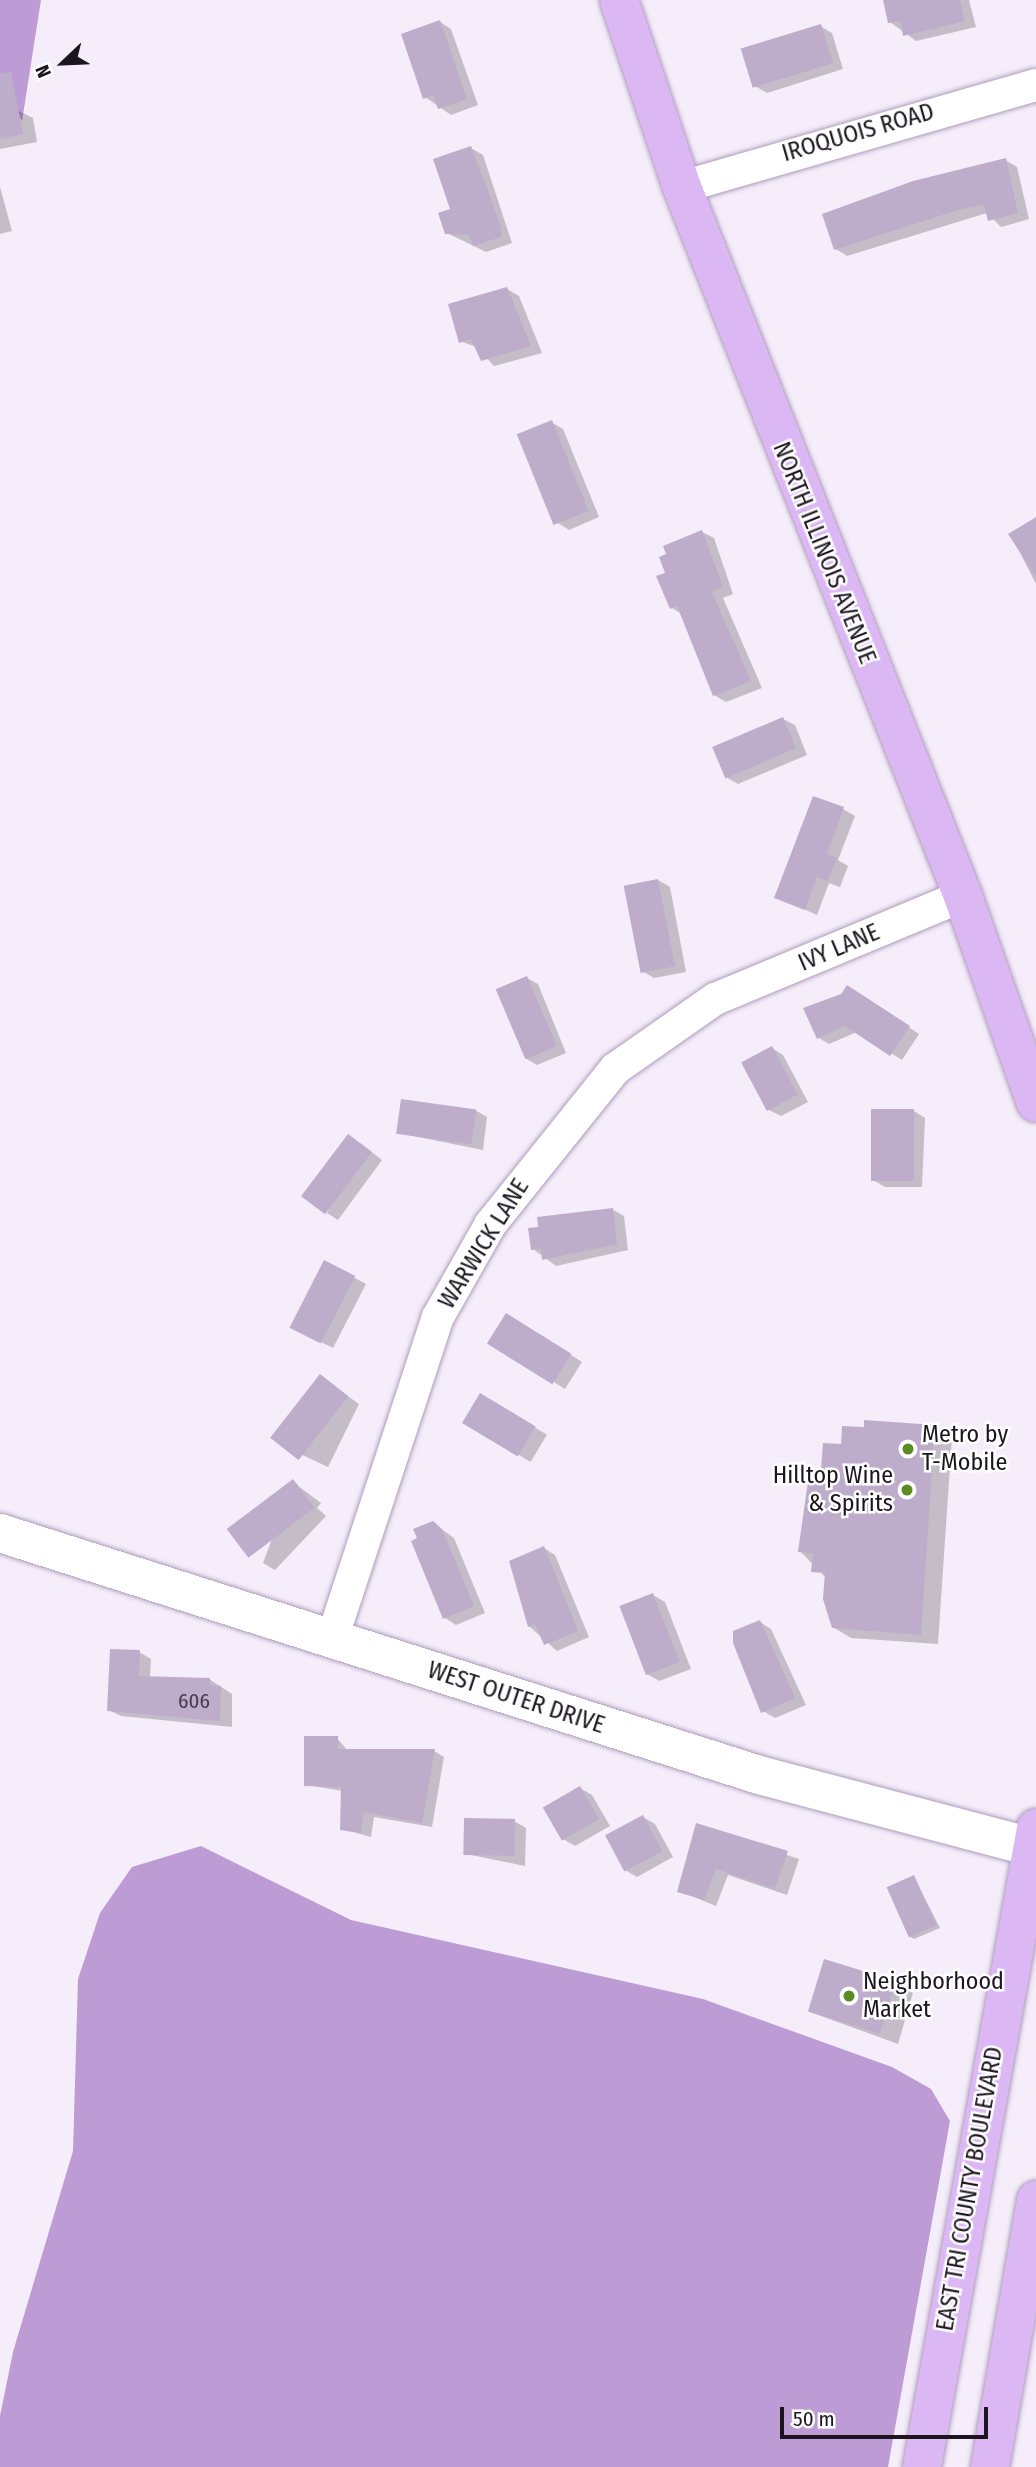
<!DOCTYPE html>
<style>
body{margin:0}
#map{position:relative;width:1036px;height:2467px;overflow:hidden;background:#f5edfa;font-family:"Fira Sans Condensed",sans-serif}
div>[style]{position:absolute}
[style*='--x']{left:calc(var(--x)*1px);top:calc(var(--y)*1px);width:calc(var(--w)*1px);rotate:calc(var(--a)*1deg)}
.forest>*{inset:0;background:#bd9bd5}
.shadow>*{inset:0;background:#0003;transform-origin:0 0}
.building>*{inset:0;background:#beaccb;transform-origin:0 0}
.roads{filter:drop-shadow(0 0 2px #ae9cbb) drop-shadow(0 0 2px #ae9cbb)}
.minor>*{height:32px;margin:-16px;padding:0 16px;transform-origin:16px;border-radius:16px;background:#fff}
.tertiary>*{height:38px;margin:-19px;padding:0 19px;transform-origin:19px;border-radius:19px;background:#fff}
.trunk>*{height:38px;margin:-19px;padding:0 19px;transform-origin:19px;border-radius:19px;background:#dbb7f4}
.dots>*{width:19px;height:19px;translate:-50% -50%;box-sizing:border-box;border:4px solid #fff;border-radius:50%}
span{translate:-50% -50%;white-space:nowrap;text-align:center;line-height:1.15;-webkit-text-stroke:5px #fff;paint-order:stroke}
.number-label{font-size:21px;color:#443b4b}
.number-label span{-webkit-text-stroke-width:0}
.street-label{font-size:24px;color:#1c1520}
.poi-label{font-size:24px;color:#1c1520}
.left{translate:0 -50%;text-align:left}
.right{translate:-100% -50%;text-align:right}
.north{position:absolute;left:28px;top:28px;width:70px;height:70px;-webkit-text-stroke:5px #fff;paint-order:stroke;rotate:247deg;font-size:19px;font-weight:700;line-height:28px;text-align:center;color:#1c1520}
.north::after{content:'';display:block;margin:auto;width:24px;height:32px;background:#1c1520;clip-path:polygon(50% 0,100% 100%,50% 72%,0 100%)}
.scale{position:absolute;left:780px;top:2407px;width:208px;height:32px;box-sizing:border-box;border:4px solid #1c1520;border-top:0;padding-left:9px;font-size:21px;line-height:24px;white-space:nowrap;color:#1c1520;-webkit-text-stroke:5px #fff;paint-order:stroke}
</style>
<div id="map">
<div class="forest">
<i style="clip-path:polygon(0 0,41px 0,22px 121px,0 79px)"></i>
<i style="clip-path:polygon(201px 1846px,351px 1920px,703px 1999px,892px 2067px,931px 2089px,950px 2121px,888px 2467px,0 2467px,0 2416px,13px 2352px,73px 2151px,78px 1979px,100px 1913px,132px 1867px)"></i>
</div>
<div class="shadow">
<i style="clip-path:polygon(890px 0,969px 0,976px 27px,916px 41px,890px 22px)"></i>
<i style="clip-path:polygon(440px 22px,451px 29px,478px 105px,451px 115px,425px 97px)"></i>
<i style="clip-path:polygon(820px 26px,832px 33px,843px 69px,767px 93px,755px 86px)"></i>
<i style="clip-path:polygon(17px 110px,33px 118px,37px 142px,0 149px,0 113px)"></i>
<i style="clip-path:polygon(471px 148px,483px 155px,512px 243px,486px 252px,447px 233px)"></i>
<i style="clip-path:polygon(1005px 160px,1017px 167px,1029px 219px,1001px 227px,987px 213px,847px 256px,836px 249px)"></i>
<i style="clip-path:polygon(0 187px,12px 231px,0 234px)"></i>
<i style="clip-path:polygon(507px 289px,519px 296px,542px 353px,494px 366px,476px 347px,460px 341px)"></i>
<i style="clip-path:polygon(551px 422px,563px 429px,599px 517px,569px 530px,558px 523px)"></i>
<i style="clip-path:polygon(1036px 519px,1036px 584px,1011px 535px)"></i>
<i style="clip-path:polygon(702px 532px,714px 538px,733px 594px,723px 598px,762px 688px,726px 702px,714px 695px,682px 614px,672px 608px,668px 574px)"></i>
<i style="clip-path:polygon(783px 719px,795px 725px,807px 755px,738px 784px,726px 777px)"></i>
<i style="clip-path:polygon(843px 809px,855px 816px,838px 860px,848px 866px,840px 887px,829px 883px,817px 915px,777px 897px)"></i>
<i style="clip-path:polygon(658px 880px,670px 887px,686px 972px,654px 978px,642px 971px)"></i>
<i style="clip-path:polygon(527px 978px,538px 984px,566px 1053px,537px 1065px,525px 1058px)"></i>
<i style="clip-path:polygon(858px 993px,919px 1034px,902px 1060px,857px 1032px,829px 1044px,819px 1038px)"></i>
<i style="clip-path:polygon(772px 1048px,783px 1055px,808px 1102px,781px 1116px,769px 1110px)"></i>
<i style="clip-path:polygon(475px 1110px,487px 1117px,483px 1150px,398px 1133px)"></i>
<i style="clip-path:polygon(914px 1111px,925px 1118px,922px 1187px,885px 1187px,873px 1180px)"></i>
<i style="clip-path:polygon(360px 1143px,382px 1160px,338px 1220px,327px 1213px)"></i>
<i style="clip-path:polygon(612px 1209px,624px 1216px,628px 1250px,556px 1266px,533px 1249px)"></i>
<i style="clip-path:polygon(325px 1262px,366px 1284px,333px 1348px,303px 1333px)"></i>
<i style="clip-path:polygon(518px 1322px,582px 1362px,565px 1389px,490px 1342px)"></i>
<i style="clip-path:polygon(321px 1377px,359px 1404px,328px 1467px,298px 1453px)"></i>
<i style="left:481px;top:1395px;width:77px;height:32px;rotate:31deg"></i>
<i style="clip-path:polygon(935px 1427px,952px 1437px,938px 1644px,851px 1638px,833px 1627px,826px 1578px,800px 1551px,822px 1484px,843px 1446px)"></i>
<i style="clip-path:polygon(293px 1482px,321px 1503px,317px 1508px,326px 1516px,275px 1570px,263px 1563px)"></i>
<i style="clip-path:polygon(433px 1523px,454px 1538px,485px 1613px,456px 1625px,445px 1618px,419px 1539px)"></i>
<i style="clip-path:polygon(544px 1548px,555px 1555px,589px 1637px,557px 1651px,529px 1626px)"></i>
<i style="clip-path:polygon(653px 1595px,665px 1602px,691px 1669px,659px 1681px,647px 1674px)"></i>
<i style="clip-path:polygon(760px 1622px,771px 1629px,806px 1705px,775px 1718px,763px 1711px)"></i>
<i style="clip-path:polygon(139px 1652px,151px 1659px,150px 1678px,209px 1679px,232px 1694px,232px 1727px,121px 1716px,109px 1710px)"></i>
<i style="clip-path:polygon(337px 1738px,347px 1750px,434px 1751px,444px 1757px,432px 1827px,374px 1817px,371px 1837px,342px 1829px,343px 1791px,306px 1785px)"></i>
<i style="clip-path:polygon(580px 1788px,592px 1795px,610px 1826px,575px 1846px,563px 1839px)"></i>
<i style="clip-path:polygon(643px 1817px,655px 1824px,673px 1857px,637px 1877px,625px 1870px)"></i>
<i style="clip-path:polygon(514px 1821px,526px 1828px,525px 1866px,466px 1854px)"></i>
<i style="clip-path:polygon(697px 1825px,799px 1859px,787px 1895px,728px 1875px,716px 1906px,679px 1891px)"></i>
<i style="clip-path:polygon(914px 1877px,940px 1928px,914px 1939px,909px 1936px)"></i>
<i style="clip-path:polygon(895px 1983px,913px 1993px,898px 2044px,810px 2012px)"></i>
</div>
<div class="building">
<i style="clip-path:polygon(883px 0,960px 0,965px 21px,903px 36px,900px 21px,888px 23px)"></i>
<i style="clip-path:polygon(440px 20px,467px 99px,438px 109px,433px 95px,423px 99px,401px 34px)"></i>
<i style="left:821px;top:24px;width:41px;height:84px;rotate:73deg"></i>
<i style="clip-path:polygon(11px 72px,23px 134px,0 139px,0 73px)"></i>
<i style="clip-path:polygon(471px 146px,501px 226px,501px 237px,473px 246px,469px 235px,445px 234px,438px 213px,450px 209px,433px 159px)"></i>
<i style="clip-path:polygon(1006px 158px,1018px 213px,988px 221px,984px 205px,961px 209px,834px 250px,822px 214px,913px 181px)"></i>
<i style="clip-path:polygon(507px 287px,531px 346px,481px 361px,471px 339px,459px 343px,448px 304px)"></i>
<i style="left:552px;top:420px;width:98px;height:38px;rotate:68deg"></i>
<i style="clip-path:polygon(1036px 517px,1036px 577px,1008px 534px)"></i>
<i style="clip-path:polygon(702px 530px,723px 587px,712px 592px,751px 681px,713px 696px,677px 606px,670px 609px,656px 576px,665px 573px,659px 557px,666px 554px,663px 546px)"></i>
<i style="left:783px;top:717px;width:34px;height:77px;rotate:67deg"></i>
<i style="clip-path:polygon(813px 796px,844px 807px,827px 854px,837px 858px,828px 881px,817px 877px,805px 910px,774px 898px)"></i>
<i style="left:658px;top:879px;width:89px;height:35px;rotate:79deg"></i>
<i style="left:527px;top:976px;width:76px;height:34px;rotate:67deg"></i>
<i style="clip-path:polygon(847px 985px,910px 1026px,890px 1056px,845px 1026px,817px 1039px,803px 1008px,841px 994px)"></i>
<i style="left:772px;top:1046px;width:55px;height:35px;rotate:62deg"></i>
<i style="left:401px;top:1099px;width:76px;height:35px;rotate:8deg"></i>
<i style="left:871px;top:1109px;width:43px;height:72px"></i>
<i style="left:348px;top:1134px;width:30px;height:78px;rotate:37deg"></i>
<i style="clip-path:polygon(613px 1208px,617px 1244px,542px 1260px,541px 1249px,531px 1250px,528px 1228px,538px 1227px,537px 1217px)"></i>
<i style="left:324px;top:1260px;width:35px;height:76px;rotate:27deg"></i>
<i style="left:506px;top:1313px;width:77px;height:36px;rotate:32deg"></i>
<i style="left:320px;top:1374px;width:36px;height:81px;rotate:38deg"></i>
<i style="left:480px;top:1393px;width:65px;height:35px;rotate:31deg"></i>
<i style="clip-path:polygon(864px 1420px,935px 1425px,921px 1635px,832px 1628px,823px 1599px,825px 1573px,811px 1572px,813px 1553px,798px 1552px,808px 1481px,820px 1482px,823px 1443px,841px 1444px,842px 1426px,864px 1427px)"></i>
<i style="left:293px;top:1479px;width:36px;height:83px;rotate:53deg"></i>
<i style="clip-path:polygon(433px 1521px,442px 1529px,474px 1606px,443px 1619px,411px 1541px,417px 1538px,413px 1529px)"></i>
<i style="clip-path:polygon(544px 1546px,578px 1631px,544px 1645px,535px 1624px,528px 1627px,509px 1561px)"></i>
<i style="left:653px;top:1593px;width:74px;height:36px;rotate:69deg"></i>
<i style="clip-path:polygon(760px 1620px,795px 1698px,761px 1713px,733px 1643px,733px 1631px)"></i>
<i style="clip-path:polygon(110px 1649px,140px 1650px,139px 1676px,210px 1678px,210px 1685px,221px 1686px,220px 1721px,107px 1711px)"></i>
<i style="clip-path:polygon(304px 1736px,338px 1736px,338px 1749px,435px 1749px,422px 1823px,364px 1812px,361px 1833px,340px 1830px,341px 1787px,304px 1786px)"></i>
<i style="left:580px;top:1786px;width:38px;height:43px;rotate:60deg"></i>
<i style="left:643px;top:1815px;width:41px;height:43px;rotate:62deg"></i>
<i style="left:464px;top:1818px;width:51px;height:37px;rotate:1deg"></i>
<i style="clip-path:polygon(696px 1823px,788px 1851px,775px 1889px,716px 1869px,704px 1900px,677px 1892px)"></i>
<i style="left:914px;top:1875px;width:55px;height:30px;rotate:66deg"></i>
<i style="left:824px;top:1959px;width:75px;height:55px;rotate:17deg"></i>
</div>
<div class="roads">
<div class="minor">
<i style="--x:682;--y:187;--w:368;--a:-16.1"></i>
<i style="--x:332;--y:1639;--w:339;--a:-71.8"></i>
<i style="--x:438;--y:1317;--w:106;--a:-60.5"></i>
<i style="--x:490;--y:1225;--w:200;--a:-51.3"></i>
<i style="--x:615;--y:1069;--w:122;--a:-35"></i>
<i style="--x:715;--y:999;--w:269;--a:-22.6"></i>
</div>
<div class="tertiary">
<i style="--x:0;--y:1533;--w:797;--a:17.68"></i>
<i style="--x:759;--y:1775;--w:286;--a:14.8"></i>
</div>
<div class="trunk">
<i style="--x:619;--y:0;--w:197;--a:71.4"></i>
<i style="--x:682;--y:187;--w:763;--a:68.38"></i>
<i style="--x:963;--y:896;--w:219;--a:70.6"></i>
<i style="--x:922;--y:2467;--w:649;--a:-79.88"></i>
<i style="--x:990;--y:2467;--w:271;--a:-80.2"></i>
</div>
</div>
<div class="dots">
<i style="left:908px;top:1449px;background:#5c8c21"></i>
<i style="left:907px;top:1490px;background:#5c8c21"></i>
<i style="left:849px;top:1996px;background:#5c8c21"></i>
</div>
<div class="number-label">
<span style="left:194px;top:1701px">606</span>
</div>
<div class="street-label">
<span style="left:858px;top:133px;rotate:-16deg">IROQUOIS ROAD</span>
<span style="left:824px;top:553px;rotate:68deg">NORTH ILLINOIS AVENUE</span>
<span style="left:839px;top:948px;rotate:-23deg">IVY LANE</span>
<span style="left:484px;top:1244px;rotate:-58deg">WARWICK LANE</span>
<span style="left:516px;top:1698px;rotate:18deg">WEST OUTER DRIVE</span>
<span style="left:970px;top:2189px;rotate:-80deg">EAST TRI COUNTY BOULEVARD</span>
</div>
<div class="poi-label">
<span class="left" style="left:922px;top:1449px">Metro by<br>T-Mobile</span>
<span class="right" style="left:893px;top:1490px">Hilltop Wine<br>&amp; Spirits</span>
<span class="left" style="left:863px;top:1996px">Neighborhood<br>Market</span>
</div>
<div class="north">N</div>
<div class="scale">50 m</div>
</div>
